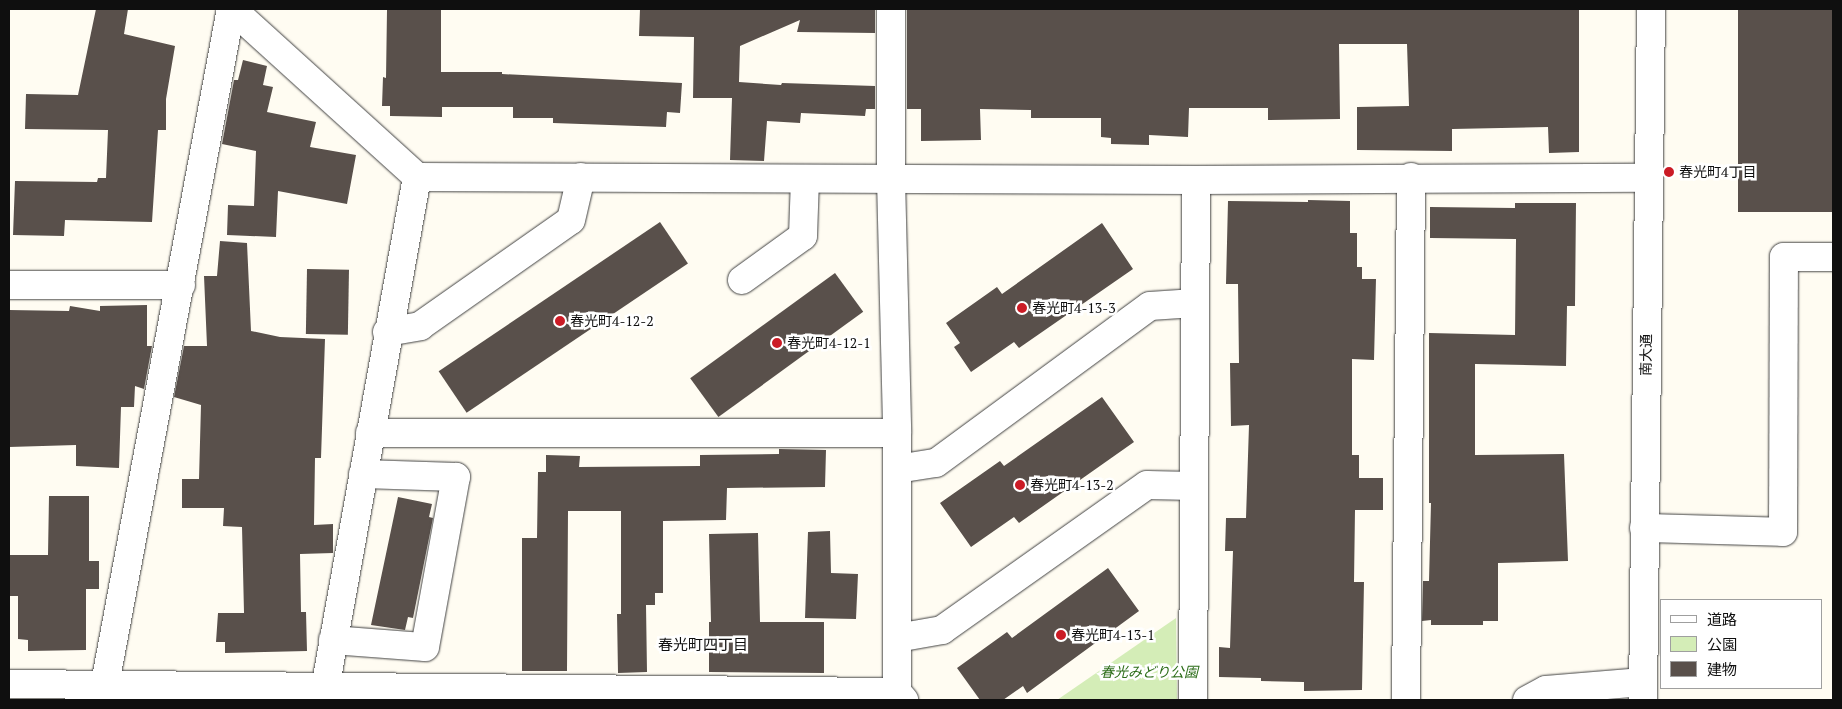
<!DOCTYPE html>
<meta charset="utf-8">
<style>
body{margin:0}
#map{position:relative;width:1842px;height:709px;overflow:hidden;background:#fffcf2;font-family:"PT Serif","Noto Sans JP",serif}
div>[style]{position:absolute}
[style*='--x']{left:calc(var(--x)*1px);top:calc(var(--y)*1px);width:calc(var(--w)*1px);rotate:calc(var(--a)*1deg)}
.green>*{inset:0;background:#d4edb7}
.building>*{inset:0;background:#59504b;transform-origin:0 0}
.roads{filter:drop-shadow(0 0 1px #424242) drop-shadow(0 0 1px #424242)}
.minor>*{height:28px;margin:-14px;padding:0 14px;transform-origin:14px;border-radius:14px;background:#fff}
.dots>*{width:14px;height:14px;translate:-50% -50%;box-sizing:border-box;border:2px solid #fff;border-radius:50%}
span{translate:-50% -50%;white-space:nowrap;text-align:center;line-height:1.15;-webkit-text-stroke:5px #fff;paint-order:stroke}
.poi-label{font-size:14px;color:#0f0f0f}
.left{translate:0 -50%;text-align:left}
.street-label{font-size:14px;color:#0f0f0f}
.park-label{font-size:14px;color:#2c6d19;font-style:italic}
.neighbourhood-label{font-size:15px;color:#0f0f0f}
.frame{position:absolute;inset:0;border:10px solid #0f0f0f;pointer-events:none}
.legend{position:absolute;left:1660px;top:599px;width:162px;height:90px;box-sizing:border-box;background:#fff;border:1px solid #9f9f9f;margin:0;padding:6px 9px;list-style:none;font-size:15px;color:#0f0f0f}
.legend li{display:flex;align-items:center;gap:10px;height:25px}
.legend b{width:25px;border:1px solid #9f9f9f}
</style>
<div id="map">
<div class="green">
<i style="clip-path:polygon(1176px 618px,1177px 700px,1057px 700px)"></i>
</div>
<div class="building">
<i style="clip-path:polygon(96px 9px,128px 9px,124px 34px,175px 46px,166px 99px,166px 130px,158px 130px,152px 222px,65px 220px,64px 236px,13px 235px,15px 181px,97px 182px,98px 178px,106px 178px,108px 130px,25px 129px,26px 94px,78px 95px)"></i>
<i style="clip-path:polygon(640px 9px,875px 9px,875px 33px,797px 32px,800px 20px,740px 46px,739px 82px,781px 85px,782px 83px,875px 86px,875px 109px,866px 109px,865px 116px,801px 113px,800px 123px,767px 121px,764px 161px,730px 160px,732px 98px,693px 98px,694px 37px,639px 36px)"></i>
<i style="clip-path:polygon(907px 9px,1579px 9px,1579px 152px,1549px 153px,1548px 127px,1452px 129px,1452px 151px,1357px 150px,1357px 107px,1409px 106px,1407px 44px,1339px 44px,1340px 119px,1268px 120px,1268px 108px,1189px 108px,1188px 137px,1149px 135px,1149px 145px,1111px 144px,1111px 138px,1101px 137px,1101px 118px,1031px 118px,1031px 110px,980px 109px,981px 140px,921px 141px,921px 109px,907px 109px)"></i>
<i style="left:1738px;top:9px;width:95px;height:203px"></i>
<i style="clip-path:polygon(387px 10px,441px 10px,441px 72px,502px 72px,502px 74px,682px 83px,680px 113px,667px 112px,666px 127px,553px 123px,553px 118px,513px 118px,513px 107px,442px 107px,442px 117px,390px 116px,390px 106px,382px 106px,383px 77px,386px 78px)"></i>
<i style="clip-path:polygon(243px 60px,267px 66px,263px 85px,273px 87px,267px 112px,316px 122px,310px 147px,356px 155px,347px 204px,278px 191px,276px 237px,227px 235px,228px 205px,254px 206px,256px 151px,222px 144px,234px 80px,238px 80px)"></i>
<i style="clip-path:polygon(1308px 200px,1350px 201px,1350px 233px,1357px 233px,1357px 267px,1362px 267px,1362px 279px,1376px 279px,1374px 360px,1352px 359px,1352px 455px,1359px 455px,1359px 478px,1383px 478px,1383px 510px,1355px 510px,1354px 582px,1364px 582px,1362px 690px,1304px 691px,1304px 682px,1261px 681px,1261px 678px,1219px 677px,1219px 647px,1230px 648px,1233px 551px,1225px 551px,1226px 518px,1246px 518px,1249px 425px,1231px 426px,1230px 363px,1239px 363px,1238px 284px,1226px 284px,1228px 201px,1308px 202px)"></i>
<i style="clip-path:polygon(1515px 203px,1576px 203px,1575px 306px,1567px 306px,1566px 366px,1475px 364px,1475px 455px,1564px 454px,1568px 561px,1498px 563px,1498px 621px,1483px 621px,1483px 625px,1431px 625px,1431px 620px,1422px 621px,1423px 581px,1429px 581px,1431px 503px,1429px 503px,1429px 333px,1515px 335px,1516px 239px,1430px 238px,1430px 207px,1515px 208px)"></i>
<i style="left:660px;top:222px;width:50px;height:267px;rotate:56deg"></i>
<i style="clip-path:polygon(1102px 223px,1133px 269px,1019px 348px,1014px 342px,971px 372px,954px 347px,960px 343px,946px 323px,997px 287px,1002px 294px)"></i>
<i style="clip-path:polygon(220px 241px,247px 243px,251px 331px,280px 337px,325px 339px,321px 458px,315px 458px,314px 525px,333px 524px,333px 553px,300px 554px,301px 612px,306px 612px,307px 651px,225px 653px,225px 642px,216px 642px,218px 613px,244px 613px,242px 527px,223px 526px,224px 508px,182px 508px,182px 479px,199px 479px,201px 405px,174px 397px,184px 346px,207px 346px,204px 276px,217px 276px)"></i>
<i style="left:307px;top:269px;width:42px;height:65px;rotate:1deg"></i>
<i style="left:835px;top:273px;width:48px;height:179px;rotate:54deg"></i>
<i style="clip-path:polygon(147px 305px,147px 346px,152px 346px,144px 389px,135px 386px,134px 407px,121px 407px,119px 468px,76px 466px,76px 445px,9px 447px,9px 310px,69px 311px,70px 306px,100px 311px,100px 306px)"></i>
<i style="clip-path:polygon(1102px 397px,1134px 442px,1019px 523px,1014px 517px,971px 547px,940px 503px,1000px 461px,1004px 466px)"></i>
<i style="clip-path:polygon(779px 449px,826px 450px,825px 487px,727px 488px,726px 520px,663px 521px,663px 593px,655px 593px,655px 605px,646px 605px,647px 672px,618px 673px,617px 614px,621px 614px,621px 511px,568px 511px,567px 671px,522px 671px,522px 538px,537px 538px,538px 472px,546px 472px,546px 455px,580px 456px,579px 467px,700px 466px,700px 455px,779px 454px)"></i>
<i style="clip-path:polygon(49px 496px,89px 496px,89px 561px,99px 561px,99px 589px,86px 589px,86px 650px,28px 651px,28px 640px,18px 639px,18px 596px,9px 596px,9px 555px,48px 555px)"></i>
<i style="clip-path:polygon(398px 497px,432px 504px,429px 517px,433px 518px,413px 618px,408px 617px,405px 630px,371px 625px)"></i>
<i style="clip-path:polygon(830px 531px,831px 573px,858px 574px,856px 619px,805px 618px,808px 532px)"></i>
<i style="clip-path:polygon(758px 533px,760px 622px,824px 622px,824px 673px,709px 672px,709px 622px,711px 622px,709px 534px)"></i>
<i style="clip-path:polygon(1108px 568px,1139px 611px,1027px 693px,1023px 686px,1003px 700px,980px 700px,957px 668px,1007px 632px,1012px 638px)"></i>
</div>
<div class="roads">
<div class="minor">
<i style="--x:232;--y:9;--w:250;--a:42.2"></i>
<i style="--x:417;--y:177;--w:779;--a:0.22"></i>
<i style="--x:1196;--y:180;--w:452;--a:-0.3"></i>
<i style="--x:891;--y:9;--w:170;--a:90"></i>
<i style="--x:891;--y:179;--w:254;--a:88.6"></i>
<i style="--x:897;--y:433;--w:259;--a:90"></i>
<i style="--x:897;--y:692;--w:11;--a:49"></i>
<i style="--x:742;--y:280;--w:75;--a:-35.8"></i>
<i style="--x:803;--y:236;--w:57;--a:-88"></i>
<i style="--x:9;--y:285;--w:172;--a:0"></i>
<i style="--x:387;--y:332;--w:34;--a:-10"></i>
<i style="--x:420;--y:326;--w:184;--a:-35.1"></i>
<i style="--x:571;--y:220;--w:44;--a:-76.9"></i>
<i style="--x:370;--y:433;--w:527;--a:0"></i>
<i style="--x:897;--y:469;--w:39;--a:-9"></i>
<i style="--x:936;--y:463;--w:265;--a:-36.3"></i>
<i style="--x:1150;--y:306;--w:45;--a:-3.8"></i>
<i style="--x:1644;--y:528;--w:139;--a:1.6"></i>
<i style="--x:1783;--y:532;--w:275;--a:-89.8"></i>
<i style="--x:1784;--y:257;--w:49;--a:0"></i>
<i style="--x:897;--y:638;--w:46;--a:-10.1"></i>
<i style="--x:942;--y:630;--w:251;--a:-35.3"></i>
<i style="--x:1147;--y:485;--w:47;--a:1.2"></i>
<i style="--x:333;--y:640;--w:92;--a:4.4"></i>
<i style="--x:425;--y:647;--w:173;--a:-79.7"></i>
<i style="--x:456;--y:477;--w:93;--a:-178.2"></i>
<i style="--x:9;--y:684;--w:888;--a:0.52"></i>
<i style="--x:102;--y:700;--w:703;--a:-79.43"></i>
<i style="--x:323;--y:700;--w:531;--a:-79.81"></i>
<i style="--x:1193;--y:700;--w:520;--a:-89.67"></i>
<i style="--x:1406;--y:700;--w:523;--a:-89.45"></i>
<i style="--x:1527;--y:700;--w:21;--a:-28"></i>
<i style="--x:1546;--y:690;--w:97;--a:-4.7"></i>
<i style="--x:1643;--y:700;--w:691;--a:-89.34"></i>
</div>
</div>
<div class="dots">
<i style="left:1669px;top:172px;background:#cb1b25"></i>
<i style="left:1022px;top:308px;background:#cb1b25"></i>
<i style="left:560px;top:321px;background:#cb1b25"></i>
<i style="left:777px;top:343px;background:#cb1b25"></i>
<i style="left:1020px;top:485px;background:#cb1b25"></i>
<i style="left:1061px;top:635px;background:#cb1b25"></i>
</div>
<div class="poi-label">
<span class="left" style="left:1679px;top:172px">春光町4丁目</span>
<span class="left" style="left:1032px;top:308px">春光町4-13-3</span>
<span class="left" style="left:570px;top:321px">春光町4-12-2</span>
<span class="left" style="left:787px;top:343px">春光町4-12-1</span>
<span class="left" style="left:1030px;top:485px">春光町4-13-2</span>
<span class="left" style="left:1071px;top:635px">春光町4-13-1</span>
</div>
<div class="street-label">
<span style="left:1646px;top:355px;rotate:-89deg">南大通</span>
</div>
<div class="park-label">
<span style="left:1149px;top:672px">春光みどり公園</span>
</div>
<div class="neighbourhood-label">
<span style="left:703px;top:645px">春光町四丁目</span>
</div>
<div class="frame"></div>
<ul class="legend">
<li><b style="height:6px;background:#fff"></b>道路</li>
<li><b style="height:14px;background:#d4edb7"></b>公園</li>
<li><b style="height:14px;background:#59504b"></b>建物</li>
</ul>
</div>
